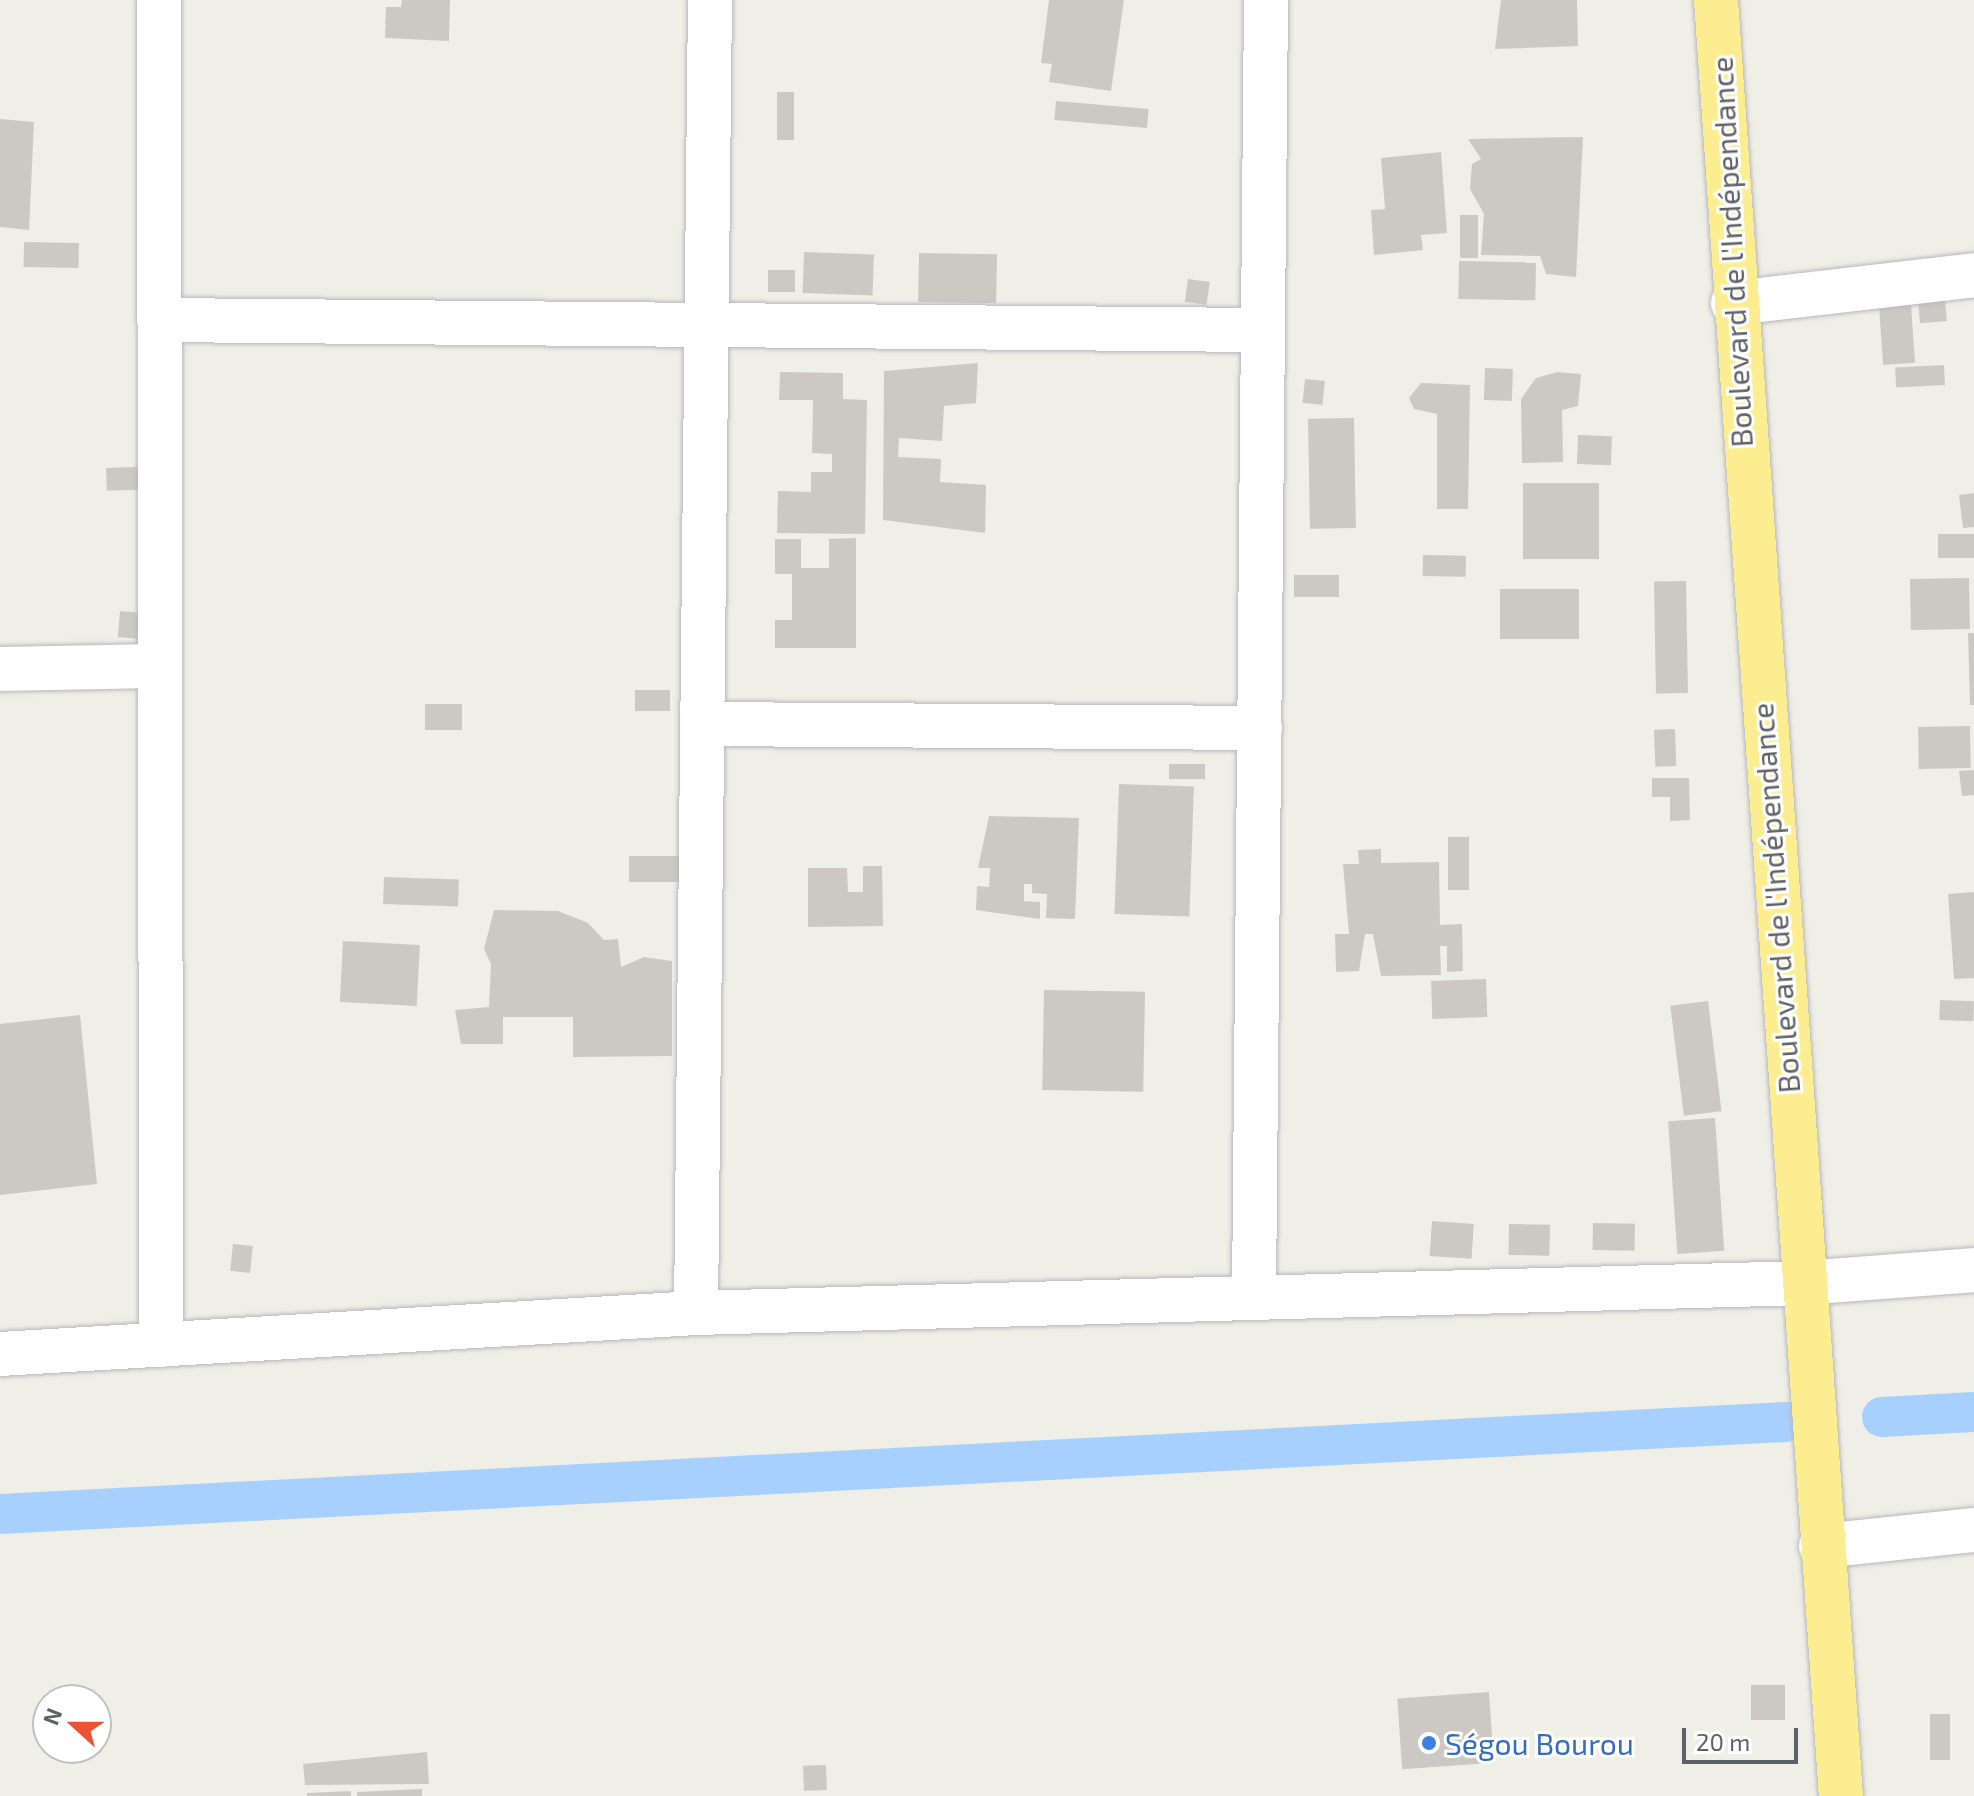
<!DOCTYPE html>
<meta charset="utf-8">
<style>
body{margin:0}
#map{position:relative;width:1974px;height:1796px;overflow:hidden;background:#f0efe7;font-family:"Exo 2",sans-serif}
div>[style]{position:absolute}
[style*='--x']{left:calc(var(--x)*1px);top:calc(var(--y)*1px);width:calc(var(--w)*1px);rotate:calc(var(--a)*1deg)}
.canal>*{height:40px;margin:-20px;padding:0 20px;transform-origin:20px;border-radius:20px;background:#a8d0ff}
.building>*{inset:0;background:#ccc9c4;transform-origin:0 0}
.roads{filter:drop-shadow(0 0 2px #b7b8bd) drop-shadow(0 0 2px #b7b8bd)}
.street>*{height:44px;margin:-22px;padding:0 22px;transform-origin:22px;border-radius:22px;background:#fff}
.highway>*{height:44px;margin:-22px;padding:0 22px;transform-origin:22px;border-radius:22px;background:#fded91}
.dots>*{width:22px;height:22px;translate:-50% -50%;box-sizing:border-box;border:4px solid #fff;border-radius:50%}
span{translate:-50% -50%;white-space:nowrap;text-align:center;line-height:1.15;-webkit-text-stroke:6px #fff;paint-order:stroke}
.street-label{font-size:30px;color:#5e6167}
.shop-label{font-size:30px;color:#366cbe}
.left{translate:0 -50%;text-align:left}
.north{position:absolute;left:32px;top:1684px;width:80px;height:80px;box-sizing:border-box;background:#fff;border:2px solid #bfc0c2;border-radius:50%;rotate:291deg;font-size:22px;font-weight:700;line-height:32px;text-align:center;color:#5e6167}
.north::after{content:'';display:block;margin:auto;width:28px;height:36px;background:#ea5433;clip-path:polygon(50% 0,100% 100%,50% 72%,0 100%)}
.scale{position:absolute;left:1682px;top:1728px;width:116px;height:36px;box-sizing:border-box;border:4px solid #5e6167;border-top:0;padding-left:10px;font-size:24px;line-height:28px;white-space:nowrap;color:#5e6167;-webkit-text-stroke:6px #fff;paint-order:stroke}
</style>
<div id="map">
<div class="canal">
<i style="--x:1882;--y:1417;--w:92;--a:-3.1"></i>
<i style="--x:0;--y:1514;--w:1788;--a:-2.95"></i>
</div>
<div class="building">
<i style="clip-path:polygon(402px 0,450px 0,449px 41px,385px 38px,386px 7px,401px 7px)"></i>
<i style="clip-path:polygon(1049px 0,1124px 0,1111px 91px,1049px 82px,1052px 64px,1041px 63px)"></i>
<i style="clip-path:polygon(1501px 0,1577px 0,1578px 46px,1495px 49px)"></i>
<i style="left:777px;top:92px;width:17px;height:48px"></i>
<i style="left:1056px;top:101px;width:93px;height:19px;rotate:5deg"></i>
<i style="clip-path:polygon(0 119px,34px 122px,29px 230px,0 227px)"></i>
<i style="clip-path:polygon(1583px 137px,1576px 277px,1546px 274px,1540px 256px,1481px 255px,1484px 214px,1470px 189px,1472px 164px,1481px 159px,1468px 139px)"></i>
<i style="clip-path:polygon(1441px 152px,1447px 233px,1421px 235px,1423px 250px,1374px 255px,1371px 210px,1385px 209px,1381px 158px)"></i>
<i style="left:1460px;top:215px;width:18px;height:43px"></i>
<i style="left:24px;top:242px;width:55px;height:25px;rotate:1deg"></i>
<i style="left:804px;top:252px;width:70px;height:41px;rotate:2deg"></i>
<i style="left:919px;top:253px;width:78px;height:49px;rotate:1deg"></i>
<i style="left:1459px;top:261px;width:77px;height:38px;rotate:1deg"></i>
<i style="left:768px;top:270px;width:27px;height:22px"></i>
<i style="left:1188px;top:279px;width:22px;height:23px;rotate:8deg"></i>
<i style="left:1945px;top:299px;width:22px;height:27px;rotate:85deg"></i>
<i style="left:1911px;top:305px;width:58px;height:32px;rotate:86deg"></i>
<i style="clip-path:polygon(978px 363px,976px 403px,944px 406px,942px 441px,899px 438px,898px 457px,941px 459px,940px 482px,986px 485px,985px 533px,883px 520px,884px 371px)"></i>
<i style="left:1944px;top:365px;width:20px;height:49px;rotate:87deg"></i>
<i style="left:1485px;top:368px;width:28px;height:32px;rotate:2deg"></i>
<i style="clip-path:polygon(780px 372px,843px 373px,843px 399px,867px 400px,865px 534px,777px 533px,778px 491px,811px 492px,811px 472px,832px 472px,832px 454px,812px 453px,813px 400px,779px 400px)"></i>
<i style="clip-path:polygon(1557px 372px,1581px 374px,1578px 406px,1562px 410px,1563px 462px,1522px 463px,1521px 399px,1536px 378px)"></i>
<i style="left:1305px;top:379px;width:20px;height:24px;rotate:6deg"></i>
<i style="clip-path:polygon(1421px 383px,1470px 385px,1468px 509px,1437px 509px,1437px 414px,1414px 409px,1409px 398px)"></i>
<i style="left:1354px;top:418px;width:110px;height:46px;rotate:89deg"></i>
<i style="left:1578px;top:435px;width:34px;height:29px;rotate:2deg"></i>
<i style="left:160px;top:466px;width:23px;height:54px;rotate:88deg"></i>
<i style="left:1599px;top:483px;width:76px;height:76px;rotate:90deg"></i>
<i style="clip-path:polygon(1974px 493px,1974px 527px,1963px 528px,1959px 495px)"></i>
<i style="left:1974px;top:534px;width:24px;height:36px;rotate:90deg"></i>
<i style="clip-path:polygon(856px 538px,856px 648px,775px 648px,775px 620px,792px 620px,792px 574px,775px 574px,775px 539px,801px 539px,801px 568px,829px 568px,829px 539px)"></i>
<i style="left:1423px;top:555px;width:43px;height:21px;rotate:1deg"></i>
<i style="left:1339px;top:575px;width:22px;height:45px;rotate:90deg"></i>
<i style="left:1969px;top:578px;width:51px;height:59px;rotate:89deg"></i>
<i style="left:1686px;top:581px;width:112px;height:32px;rotate:89deg"></i>
<i style="left:1579px;top:589px;width:50px;height:79px;rotate:90deg"></i>
<i style="left:120px;top:611px;width:32px;height:26px;rotate:5deg"></i>
<i style="clip-path:polygon(1968px 633px,1974px 633px,1974px 705px,1970px 705px)"></i>
<i style="left:635px;top:690px;width:35px;height:21px"></i>
<i style="left:425px;top:704px;width:37px;height:26px"></i>
<i style="left:1970px;top:726px;width:42px;height:52px;rotate:89deg"></i>
<i style="left:1675px;top:729px;width:37px;height:21px;rotate:88deg"></i>
<i style="left:1169px;top:764px;width:36px;height:15px"></i>
<i style="clip-path:polygon(1974px 770px,1974px 795px,1962px 796px,1959px 771px)"></i>
<i style="clip-path:polygon(1652px 778px,1689px 778px,1690px 820px,1670px 821px,1670px 797px,1652px 797px)"></i>
<i style="left:1119px;top:784px;width:75px;height:130px;rotate:2deg"></i>
<i style="clip-path:polygon(989px 816px,1079px 818px,1075px 919px,1046px 918px,1047px 894px,1032px 893px,1032px 884px,1024px 884px,1024px 901px,1040px 902px,1040px 919px,976px 910px,977px 886px,989px 887px,990px 868px,978px 868px)"></i>
<i style="left:1448px;top:837px;width:21px;height:53px"></i>
<i style="clip-path:polygon(1381px 849px,1381px 863px,1439px 862px,1440px 925px,1462px 924px,1463px 971px,1447px 972px,1447px 946px,1440px 946px,1441px 975px,1381px 976px,1373px 934px,1365px 934px,1359px 971px,1336px 972px,1335px 934px,1349px 934px,1343px 864px,1359px 864px,1358px 850px)"></i>
<i style="left:629px;top:856px;width:60px;height:26px"></i>
<i style="clip-path:polygon(863px 866px,882px 866px,883px 926px,808px 927px,808px 868px,847px 868px,848px 892px,863px 892px)"></i>
<i style="left:384px;top:877px;width:75px;height:27px;rotate:2deg"></i>
<i style="clip-path:polygon(1974px 892px,1974px 978px,1954px 979px,1948px 894px)"></i>
<i style="clip-path:polygon(494px 910px,558px 911px,588px 923px,604px 940px,618px 939px,621px 967px,644px 957px,672px 961px,672px 1056px,573px 1057px,573px 1017px,503px 1017px,503px 1044px,461px 1044px,455px 1010px,489px 1007px,491px 964px,484px 949px)"></i>
<i style="left:343px;top:941px;width:77px;height:61px;rotate:3deg"></i>
<i style="left:1486px;top:979px;width:38px;height:55px;rotate:88deg"></i>
<i style="left:1044px;top:990px;width:101px;height:100px;rotate:1deg"></i>
<i style="left:1940px;top:1000px;width:34px;height:20px;rotate:2deg"></i>
<i style="left:1708px;top:1001px;width:111px;height:38px;rotate:83deg"></i>
<i style="clip-path:polygon(80px 1015px,97px 1184px,0 1195px,0 1024px)"></i>
<i style="left:1715px;top:1118px;width:133px;height:47px;rotate:86deg"></i>
<i style="left:1432px;top:1221px;width:42px;height:35px;rotate:4deg"></i>
<i style="left:1593px;top:1223px;width:42px;height:27px;rotate:1deg"></i>
<i style="left:1509px;top:1224px;width:41px;height:31px;rotate:1deg"></i>
<i style="left:233px;top:1244px;width:20px;height:27px;rotate:6deg"></i>
<i style="left:1785px;top:1685px;width:35px;height:34px;rotate:90deg"></i>
<i style="left:1489px;top:1692px;width:71px;height:92px;rotate:86deg"></i>
<i style="left:1930px;top:1714px;width:20px;height:46px"></i>
<i style="clip-path:polygon(427px 1752px,429px 1784px,305px 1785px,303px 1764px)"></i>
<i style="left:826px;top:1765px;width:25px;height:23px;rotate:88deg"></i>
<i style="clip-path:polygon(422px 1789px,422px 1796px,357px 1796px,357px 1792px)"></i>
<i style="clip-path:polygon(351px 1791px,351px 1796px,307px 1796px,307px 1793px)"></i>
</div>
<div class="roads">
<div class="street">
<i style="--x:159;--y:0;--w:1345;--a:89.91"></i>
<i style="--x:1733;--y:303;--w:243;--a:-6.6"></i>
<i style="--x:159;--y:320;--w:1104;--a:0.52"></i>
<i style="--x:0;--y:669;--w:160;--a:-1.1"></i>
<i style="--x:702;--y:724;--w:558;--a:0.41"></i>
<i style="--x:1254;--y:1296;--w:1296;--a:-89.47"></i>
<i style="--x:696;--y:1313;--w:1313;--a:-89.39"></i>
<i style="--x:0;--y:1354;--w:697;--a:-3.37"></i>
<i style="--x:696;--y:1313;--w:1107;--a:-1.55"></i>
<i style="--x:1803;--y:1283;--w:171;--a:-4.3"></i>
<i style="--x:1821;--y:1546;--w:154;--a:-6"></i>
</div>
<div class="highway">
<i style="--x:1716;--y:0;--w:1800;--a:86.02"></i>
</div>
</div>
<div class="dots">
<i style="left:1429px;top:1743px;background:#3f7fe0"></i>
</div>
<div class="street-label">
<span style="left:1731px;top:252px;rotate:-93deg">Boulevard de l'Indépendance</span>
<span style="left:1775px;top:898px;rotate:-94deg">Boulevard de l'Indépendance</span>
</div>
<div class="shop-label">
<span class="left" style="left:1445px;top:1743px">Ségou Bourou</span>
</div>
<div class="north">N</div>
<div class="scale">20 m</div>
</div>
